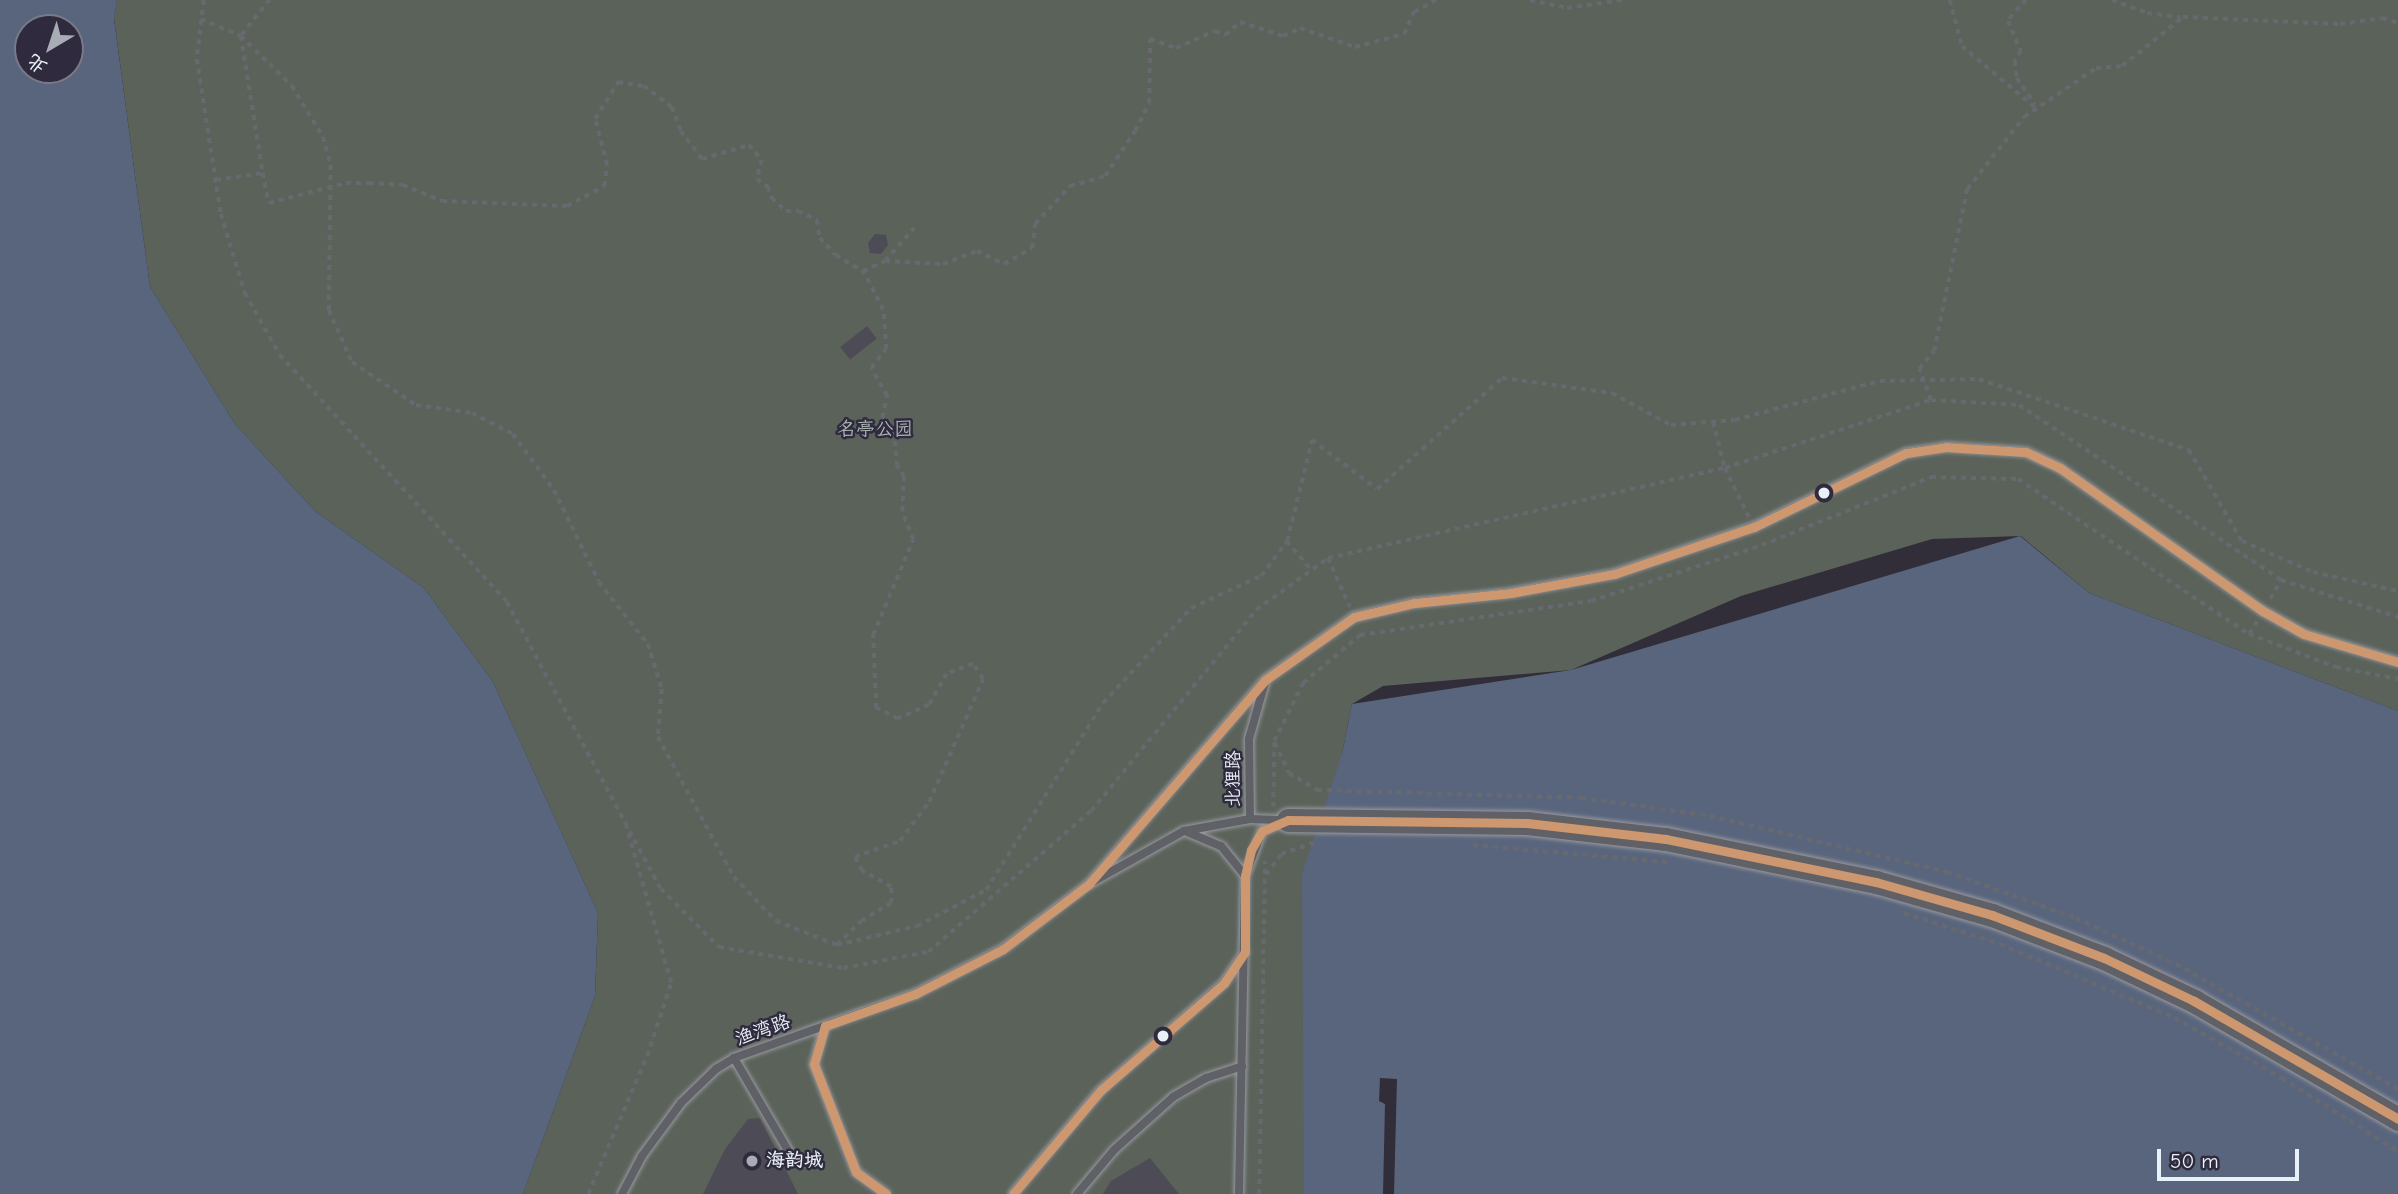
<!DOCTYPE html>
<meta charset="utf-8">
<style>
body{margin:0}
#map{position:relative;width:2398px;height:1194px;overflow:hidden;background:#312e39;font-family:"Comic Neue","LXGW WenKai TC",sans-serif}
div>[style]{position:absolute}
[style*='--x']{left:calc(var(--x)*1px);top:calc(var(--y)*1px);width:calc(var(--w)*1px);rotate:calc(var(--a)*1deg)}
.green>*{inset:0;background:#5a625a}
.water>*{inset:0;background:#59657d}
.pier>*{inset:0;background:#312e39}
.building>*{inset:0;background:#4d4c56;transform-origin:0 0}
.path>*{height:3.5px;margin-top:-1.75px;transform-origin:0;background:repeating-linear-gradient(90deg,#68686f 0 5px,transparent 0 10px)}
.roads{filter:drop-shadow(0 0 2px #98999f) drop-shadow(0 0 2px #98999f)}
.lane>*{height:8px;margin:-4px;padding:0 4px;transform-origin:4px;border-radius:4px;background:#606067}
.secondary>*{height:23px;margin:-11.5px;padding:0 11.5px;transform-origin:11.5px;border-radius:11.5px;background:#606067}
.bus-1>*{height:9px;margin:-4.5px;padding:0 4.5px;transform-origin:4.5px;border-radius:4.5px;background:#cd976f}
.dots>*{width:19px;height:19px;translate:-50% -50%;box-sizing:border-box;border:4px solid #2f2a3d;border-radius:50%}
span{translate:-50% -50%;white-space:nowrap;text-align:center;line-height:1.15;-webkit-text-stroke:5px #2f2a3d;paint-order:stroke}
.park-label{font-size:19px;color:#abb4b3}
.street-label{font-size:19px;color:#e8f1f8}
.poi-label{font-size:19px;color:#e8f1f8;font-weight:700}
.left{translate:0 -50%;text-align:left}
.north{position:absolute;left:14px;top:14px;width:70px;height:70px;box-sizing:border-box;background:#2f2a3d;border:2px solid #797a88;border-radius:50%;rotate:219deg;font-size:19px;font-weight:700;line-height:28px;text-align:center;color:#e8f1f8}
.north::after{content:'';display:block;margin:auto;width:24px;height:32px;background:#a8adb5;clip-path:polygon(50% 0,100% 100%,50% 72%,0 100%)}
.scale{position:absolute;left:2157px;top:1149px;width:142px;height:32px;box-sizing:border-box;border:4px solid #e8f1f8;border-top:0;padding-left:9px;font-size:21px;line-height:24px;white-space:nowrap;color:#e8f1f8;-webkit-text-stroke:5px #2f2a3d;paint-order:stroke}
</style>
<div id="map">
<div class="green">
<i style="clip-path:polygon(117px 0,2398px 0,2398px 711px,2089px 593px,2021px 536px,1932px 539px,1741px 596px,1571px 670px,1383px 686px,1352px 704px,1342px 754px,1304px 1194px,523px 1194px,595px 996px,598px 913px,493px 682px,424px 588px,316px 512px,235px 424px,150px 287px,114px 18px)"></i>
</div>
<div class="water">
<i style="clip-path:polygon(evenodd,0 0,117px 0,114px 19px,150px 287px,235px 424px,316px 512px,424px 588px,493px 682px,598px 913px,595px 996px,523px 1194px,0 1194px,0 0,70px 28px,70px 70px,28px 70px,28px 28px,70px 28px)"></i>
<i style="clip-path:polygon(2020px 536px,2089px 593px,2398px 711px,2398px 1194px,1304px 1194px,1302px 874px,1342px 754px,1352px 704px,1571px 670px)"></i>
</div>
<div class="pier">
<i style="clip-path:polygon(1380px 1078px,1397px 1079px,1394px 1194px,1383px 1194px,1385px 1104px,1379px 1101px)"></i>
</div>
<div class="building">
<i style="clip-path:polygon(875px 234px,886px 235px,888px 245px,881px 254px,870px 253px,868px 243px)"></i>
<i style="left:867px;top:326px;width:16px;height:34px;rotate:52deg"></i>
<i style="clip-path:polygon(760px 1118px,798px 1194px,703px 1194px,725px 1149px,748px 1119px)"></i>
<i style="clip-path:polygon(1150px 1158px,1179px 1194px,1103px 1194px,1111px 1181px)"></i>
</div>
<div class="path">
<i style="--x:204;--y:0;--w:59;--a:96.8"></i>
<i style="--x:197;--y:59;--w:157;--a:81.2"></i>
<i style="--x:221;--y:214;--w:83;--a:73.1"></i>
<i style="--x:245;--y:293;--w:71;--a:60.6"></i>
<i style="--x:280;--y:355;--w:335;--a:47.4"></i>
<i style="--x:507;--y:602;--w:326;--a:61.8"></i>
<i style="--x:661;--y:889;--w:82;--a:45"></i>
<i style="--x:719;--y:947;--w:126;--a:9.6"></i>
<i style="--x:843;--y:968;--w:86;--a:-10.7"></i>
<i style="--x:928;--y:952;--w:216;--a:-40.9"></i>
<i style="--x:1091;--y:811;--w:260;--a:-50.6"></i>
<i style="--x:1256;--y:610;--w:89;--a:-35.8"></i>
<i style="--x:1328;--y:558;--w:407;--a:-12.8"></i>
<i style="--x:1725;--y:468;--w:217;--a:-18.3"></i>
<i style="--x:1931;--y:400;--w:88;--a:3.3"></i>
<i style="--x:2019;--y:405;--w:315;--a:33.7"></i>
<i style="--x:2281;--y:580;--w:123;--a:17.5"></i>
<i style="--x:270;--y:0;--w:46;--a:128.9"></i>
<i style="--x:241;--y:36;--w:71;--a:44.4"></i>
<i style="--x:292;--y:86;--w:60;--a:58.7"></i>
<i style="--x:323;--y:137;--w:29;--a:74"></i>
<i style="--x:331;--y:165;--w:145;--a:90.8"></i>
<i style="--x:329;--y:310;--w:57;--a:66.1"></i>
<i style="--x:352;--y:362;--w:77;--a:33.9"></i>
<i style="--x:416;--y:405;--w:57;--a:8.1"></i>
<i style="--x:472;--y:413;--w:46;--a:27.1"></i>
<i style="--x:513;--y:434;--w:69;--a:53.8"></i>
<i style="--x:554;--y:490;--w:102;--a:63.9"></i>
<i style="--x:599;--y:582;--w:79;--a:51.7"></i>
<i style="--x:648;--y:644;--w:47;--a:72.7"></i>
<i style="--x:662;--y:689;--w:48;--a:94.8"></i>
<i style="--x:658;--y:737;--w:159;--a:61.5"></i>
<i style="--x:734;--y:877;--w:61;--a:46.3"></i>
<i style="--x:776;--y:921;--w:66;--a:21.5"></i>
<i style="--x:837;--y:945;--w:82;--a:-13.4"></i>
<i style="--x:917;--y:926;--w:78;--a:-27.6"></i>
<i style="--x:986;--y:890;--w:221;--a:-58"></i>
<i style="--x:1103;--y:703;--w:129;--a:-47.2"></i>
<i style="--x:1191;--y:608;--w:77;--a:-24.6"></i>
<i style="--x:1261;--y:576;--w:44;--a:-53.4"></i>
<i style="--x:1287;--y:541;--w:104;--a:-76.1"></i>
<i style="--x:1312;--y:440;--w:81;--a:37"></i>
<i style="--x:1377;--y:489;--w:167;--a:-41.6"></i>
<i style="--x:1502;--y:378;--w:111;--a:7.8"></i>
<i style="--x:1612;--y:393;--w:67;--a:28.5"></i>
<i style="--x:1671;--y:425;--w:64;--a:-4.5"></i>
<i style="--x:1735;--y:420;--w:150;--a:-15.1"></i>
<i style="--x:1880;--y:381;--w:99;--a:-1.2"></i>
<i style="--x:1979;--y:379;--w:222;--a:18.7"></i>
<i style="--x:2189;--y:450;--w:105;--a:59.8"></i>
<i style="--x:2242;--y:541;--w:77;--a:23.6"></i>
<i style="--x:2313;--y:572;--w:87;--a:12.6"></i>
<i style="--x:1530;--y:0;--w:38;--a:12"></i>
<i style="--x:1567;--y:8;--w:56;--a:-8.3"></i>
<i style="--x:1950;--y:0;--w:48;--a:75.4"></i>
<i style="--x:1962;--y:46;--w:99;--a:40.1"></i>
<i style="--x:2026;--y:0;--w:28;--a:131"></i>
<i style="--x:2008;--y:21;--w:33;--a:67"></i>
<i style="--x:2021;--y:51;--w:12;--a:121"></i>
<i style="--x:2015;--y:61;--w:17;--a:83"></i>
<i style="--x:2017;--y:78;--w:32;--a:56"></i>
<i style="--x:2112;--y:0;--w:37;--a:20"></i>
<i style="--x:2147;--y:13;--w:34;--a:7"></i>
<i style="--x:201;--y:19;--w:43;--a:23"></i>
<i style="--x:241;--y:36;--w:139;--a:80.9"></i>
<i style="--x:216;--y:180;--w:48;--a:-8.5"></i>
<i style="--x:263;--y:173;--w:31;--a:79"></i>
<i style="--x:269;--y:203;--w:80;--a:-14.6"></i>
<i style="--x:346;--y:183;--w:23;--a:0"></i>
<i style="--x:369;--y:183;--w:34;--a:3"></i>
<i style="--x:403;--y:185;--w:42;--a:22.3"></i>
<i style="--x:442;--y:201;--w:125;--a:2.3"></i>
<i style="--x:567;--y:206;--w:42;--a:-28.4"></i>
<i style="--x:604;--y:186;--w:21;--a:-82"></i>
<i style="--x:607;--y:165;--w:48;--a:-104.6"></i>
<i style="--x:595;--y:119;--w:44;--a:-58.1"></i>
<i style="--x:618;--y:82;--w:26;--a:9"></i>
<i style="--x:644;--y:86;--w:35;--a:37"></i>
<i style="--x:672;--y:107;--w:26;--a:69"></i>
<i style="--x:681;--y:131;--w:35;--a:53"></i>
<i style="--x:702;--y:159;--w:49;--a:-16.6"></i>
<i style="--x:749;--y:145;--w:20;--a:49"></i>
<i style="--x:762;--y:160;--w:20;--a:105"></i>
<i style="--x:757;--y:179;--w:14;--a:36"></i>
<i style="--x:768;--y:187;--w:12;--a:70"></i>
<i style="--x:772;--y:198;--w:19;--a:43"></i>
<i style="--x:786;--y:211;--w:12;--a:0"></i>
<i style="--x:798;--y:211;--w:21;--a:25"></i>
<i style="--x:817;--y:220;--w:18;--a:81"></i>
<i style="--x:820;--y:238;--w:23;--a:47"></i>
<i style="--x:836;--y:255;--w:31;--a:31"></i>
<i style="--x:863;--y:271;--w:24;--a:-24"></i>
<i style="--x:885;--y:261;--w:58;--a:3"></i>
<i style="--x:943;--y:264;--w:36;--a:-21"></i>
<i style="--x:977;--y:251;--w:30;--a:26"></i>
<i style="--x:1004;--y:264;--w:32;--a:-30"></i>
<i style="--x:1032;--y:248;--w:24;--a:-83"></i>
<i style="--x:1035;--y:224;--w:52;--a:-47.4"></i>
<i style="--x:1070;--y:186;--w:36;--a:-16"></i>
<i style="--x:1105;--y:176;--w:54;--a:-56.3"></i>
<i style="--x:1135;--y:131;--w:31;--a:-63"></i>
<i style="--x:1149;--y:103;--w:64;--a:-89.1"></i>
<i style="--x:1150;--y:39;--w:28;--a:19"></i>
<i style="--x:1176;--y:48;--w:43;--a:-23.6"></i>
<i style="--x:1215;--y:31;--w:11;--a:22"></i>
<i style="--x:1225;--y:35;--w:20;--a:-41"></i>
<i style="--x:1240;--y:22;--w:45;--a:18"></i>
<i style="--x:1283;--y:36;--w:19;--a:-25"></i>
<i style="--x:1300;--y:28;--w:58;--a:19.1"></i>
<i style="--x:1355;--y:47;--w:51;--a:-14.9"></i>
<i style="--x:1404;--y:34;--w:24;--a:-66"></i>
<i style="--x:1414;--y:12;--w:25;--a:-29"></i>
<i style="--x:885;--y:261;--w:44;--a:-48.7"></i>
<i style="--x:1931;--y:400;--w:33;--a:-111"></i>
<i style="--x:1919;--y:369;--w:23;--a:-50"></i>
<i style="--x:1934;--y:351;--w:165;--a:-78.5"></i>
<i style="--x:1967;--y:189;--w:92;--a:-51.6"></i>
<i style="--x:2024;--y:117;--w:87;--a:-34.2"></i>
<i style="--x:2096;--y:68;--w:26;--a:-4"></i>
<i style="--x:2122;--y:66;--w:78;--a:-38.8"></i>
<i style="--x:2183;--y:17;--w:157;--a:2.6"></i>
<i style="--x:2340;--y:24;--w:42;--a:-8.1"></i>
<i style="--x:2382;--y:18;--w:17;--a:17"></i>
<i style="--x:1713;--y:422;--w:48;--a:75.4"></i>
<i style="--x:1725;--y:468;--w:55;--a:63.9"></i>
<i style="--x:1287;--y:541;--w:38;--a:50"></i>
<i style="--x:1328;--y:558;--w:54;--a:65.8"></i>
<i style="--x:2270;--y:599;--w:22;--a:-60"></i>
<i style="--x:2249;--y:634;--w:15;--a:-58"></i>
<i style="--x:1275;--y:743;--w:33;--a:65"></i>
<i style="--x:1289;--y:773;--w:33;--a:31"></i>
<i style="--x:1317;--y:790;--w:264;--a:1.7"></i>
<i style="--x:1581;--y:798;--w:130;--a:7.9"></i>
<i style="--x:1710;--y:816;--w:244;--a:13.3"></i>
<i style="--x:1947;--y:872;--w:137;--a:19.6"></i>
<i style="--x:2076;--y:918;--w:110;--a:24.7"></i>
<i style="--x:2176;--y:964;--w:255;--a:29.4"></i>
<i style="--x:1273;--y:807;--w:66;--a:-89.1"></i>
<i style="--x:1274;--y:741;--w:65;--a:-63.4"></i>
<i style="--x:1303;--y:683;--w:75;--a:-40.1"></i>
<i style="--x:1360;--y:635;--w:233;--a:-8.4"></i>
<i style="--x:1591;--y:601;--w:180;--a:-18.1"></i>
<i style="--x:1762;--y:545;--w:182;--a:-21.9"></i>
<i style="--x:1931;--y:477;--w:87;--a:1.3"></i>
<i style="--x:2018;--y:479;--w:278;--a:33.9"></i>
<i style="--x:2249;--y:634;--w:93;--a:20.8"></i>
<i style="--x:2336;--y:667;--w:63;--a:11"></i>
<i style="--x:1473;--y:845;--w:195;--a:5"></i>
<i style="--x:1266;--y:875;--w:26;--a:-54"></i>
<i style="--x:1281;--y:854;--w:36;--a:-19"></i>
<i style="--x:1904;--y:913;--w:101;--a:17.9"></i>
<i style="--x:2000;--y:944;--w:190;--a:22.9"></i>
<i style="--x:2175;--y:1018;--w:123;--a:29.3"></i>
<i style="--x:2282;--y:1078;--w:137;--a:32.2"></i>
<i style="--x:837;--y:945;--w:34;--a:-45"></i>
<i style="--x:861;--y:921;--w:35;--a:-31"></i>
<i style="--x:891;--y:903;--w:16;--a:-90"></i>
<i style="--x:891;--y:887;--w:33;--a:-151"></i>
<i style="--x:862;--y:871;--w:16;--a:-117"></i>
<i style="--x:855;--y:857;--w:48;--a:-19.6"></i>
<i style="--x:900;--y:841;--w:49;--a:-53.4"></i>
<i style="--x:929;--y:802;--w:134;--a:-66.3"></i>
<i style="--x:983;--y:679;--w:18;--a:-124"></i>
<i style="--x:973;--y:664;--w:28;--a:159"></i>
<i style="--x:947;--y:674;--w:36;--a:120"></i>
<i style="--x:929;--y:705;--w:34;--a:156"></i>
<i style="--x:898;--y:719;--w:25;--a:-153"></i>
<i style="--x:876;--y:708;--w:73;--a:-92.4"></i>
<i style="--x:873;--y:635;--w:103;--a:-67.2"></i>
<i style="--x:913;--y:540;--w:31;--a:-111"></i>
<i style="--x:902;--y:511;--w:34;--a:-87"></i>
<i style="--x:904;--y:477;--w:13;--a:-122"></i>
<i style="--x:897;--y:466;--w:28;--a:-96"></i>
<i style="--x:894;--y:438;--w:23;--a:-121"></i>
<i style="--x:882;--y:418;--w:23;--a:-77"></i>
<i style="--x:887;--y:396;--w:32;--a:-120"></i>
<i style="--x:871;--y:368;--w:24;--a:-52"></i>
<i style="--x:886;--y:349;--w:39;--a:-94"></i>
<i style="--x:883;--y:310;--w:44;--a:-117.1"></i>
<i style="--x:588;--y:1194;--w:150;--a:-66.9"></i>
<i style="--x:647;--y:1056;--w:77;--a:-71.8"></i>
<i style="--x:671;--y:983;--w:163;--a:-106"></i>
<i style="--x:1259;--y:1194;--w:333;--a:-89"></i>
</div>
<div class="roads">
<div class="lane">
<i style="--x:1250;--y:819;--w:80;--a:-90.7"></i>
<i style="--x:1249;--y:739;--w:59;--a:-74.3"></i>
<i style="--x:1185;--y:831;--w:39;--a:23"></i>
<i style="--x:1221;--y:846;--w:38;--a:51"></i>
<i style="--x:1089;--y:884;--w:269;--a:-49.2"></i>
<i style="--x:1265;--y:680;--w:109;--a:-35.3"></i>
<i style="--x:1354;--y:617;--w:62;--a:-13.1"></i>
<i style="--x:1414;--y:603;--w:97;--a:-5.9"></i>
<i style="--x:1510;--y:593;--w:106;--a:-10.4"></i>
<i style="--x:1614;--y:574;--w:148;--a:-18.6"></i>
<i style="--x:1754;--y:527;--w:169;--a:-26"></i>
<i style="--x:1906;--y:453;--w:40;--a:-8.5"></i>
<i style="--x:1946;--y:447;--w:80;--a:3.6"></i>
<i style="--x:2026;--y:452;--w:38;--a:25"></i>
<i style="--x:2060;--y:468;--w:248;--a:35.2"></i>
<i style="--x:2263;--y:611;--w:47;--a:29.3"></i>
<i style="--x:2304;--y:634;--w:98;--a:16.6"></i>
<i style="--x:825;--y:1026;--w:40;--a:106"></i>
<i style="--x:814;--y:1064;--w:116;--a:68.7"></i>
<i style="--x:856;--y:1172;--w:37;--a:36"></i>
<i style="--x:734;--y:1058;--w:117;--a:59.7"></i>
<i style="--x:622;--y:1194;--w:43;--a:-62.2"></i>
<i style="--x:642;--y:1156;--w:66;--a:-53.7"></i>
<i style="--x:681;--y:1103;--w:49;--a:-44.2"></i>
<i style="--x:716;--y:1069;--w:21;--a:-31"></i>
<i style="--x:734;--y:1058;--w:192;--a:-19.5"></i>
<i style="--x:915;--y:994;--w:99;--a:-27.1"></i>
<i style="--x:1003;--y:949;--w:108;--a:-37.1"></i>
<i style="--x:1089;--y:884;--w:109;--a:-29.2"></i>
<i style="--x:1184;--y:831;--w:67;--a:-10.3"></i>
<i style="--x:1250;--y:819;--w:35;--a:2"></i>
<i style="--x:1013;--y:1194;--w:136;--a:-49.8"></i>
<i style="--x:1101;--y:1090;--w:163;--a:-41"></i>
<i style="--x:1224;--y:983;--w:37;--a:-56"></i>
<i style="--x:1077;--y:1194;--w:57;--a:-49.9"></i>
<i style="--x:1114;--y:1150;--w:79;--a:-41.9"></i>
<i style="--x:1173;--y:1097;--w:38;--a:-30"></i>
<i style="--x:1206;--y:1078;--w:38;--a:-18"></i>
<i style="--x:1239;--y:1194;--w:318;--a:-88.9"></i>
<i style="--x:1245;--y:876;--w:48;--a:-69.3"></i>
<i style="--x:1262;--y:831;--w:26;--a:-23"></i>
</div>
<div class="secondary">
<i style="--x:1288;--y:820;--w:239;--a:0.7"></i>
<i style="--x:1527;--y:823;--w:140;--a:6.6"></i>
<i style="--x:1666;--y:839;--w:214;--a:11.6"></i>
<i style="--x:1876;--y:882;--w:121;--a:15.9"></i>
<i style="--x:1992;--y:915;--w:120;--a:21"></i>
<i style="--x:2104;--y:958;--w:100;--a:25.5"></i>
<i style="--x:2194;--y:1001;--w:236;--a:30"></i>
</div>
</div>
<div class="bus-1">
<i style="--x:886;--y:1194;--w:37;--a:-144"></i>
<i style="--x:856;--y:1172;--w:116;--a:-111.3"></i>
<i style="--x:814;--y:1064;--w:40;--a:-74"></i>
<i style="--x:825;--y:1026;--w:96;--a:-19.6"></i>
<i style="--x:915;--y:994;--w:99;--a:-27.1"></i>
<i style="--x:1003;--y:949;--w:108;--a:-37.1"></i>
<i style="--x:1089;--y:884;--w:269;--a:-49.2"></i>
<i style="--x:1265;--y:680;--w:109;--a:-35.3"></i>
<i style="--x:1354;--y:617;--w:62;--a:-13.1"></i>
<i style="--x:1414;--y:603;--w:97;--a:-5.9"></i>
<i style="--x:1510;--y:593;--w:106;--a:-10.4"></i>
<i style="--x:1614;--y:574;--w:148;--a:-18.6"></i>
<i style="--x:1754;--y:527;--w:169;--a:-26"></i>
<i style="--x:1906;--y:453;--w:40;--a:-8.5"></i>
<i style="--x:1946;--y:447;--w:80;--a:3.6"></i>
<i style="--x:2026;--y:452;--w:38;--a:25"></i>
<i style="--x:2060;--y:468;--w:248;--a:35.2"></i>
<i style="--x:2263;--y:611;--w:47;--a:29.3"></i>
<i style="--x:2304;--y:634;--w:98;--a:16.6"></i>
<i style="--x:1013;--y:1194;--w:136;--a:-49.8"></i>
<i style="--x:1101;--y:1090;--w:163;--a:-41"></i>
<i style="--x:1224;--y:983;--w:37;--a:-56"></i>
<i style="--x:1245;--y:952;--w:76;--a:-90"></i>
<i style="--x:1245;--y:876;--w:27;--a:-77"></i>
<i style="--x:1251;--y:850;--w:22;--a:-60"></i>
<i style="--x:1262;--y:831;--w:28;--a:-23"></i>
<i style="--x:1288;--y:820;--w:239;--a:0.7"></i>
<i style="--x:1527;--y:823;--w:140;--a:6.6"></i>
<i style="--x:1666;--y:839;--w:214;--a:11.6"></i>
<i style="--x:1876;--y:882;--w:121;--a:15.9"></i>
<i style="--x:1992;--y:915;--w:120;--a:21"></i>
<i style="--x:2104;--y:958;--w:100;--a:25.5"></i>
<i style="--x:2194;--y:1001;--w:236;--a:30"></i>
</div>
<div class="dots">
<i style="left:1824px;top:493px;background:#e8f1f8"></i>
<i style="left:1163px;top:1036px;background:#e8f1f8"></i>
<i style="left:752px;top:1161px;background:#a8adb5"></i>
</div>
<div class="park-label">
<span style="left:875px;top:430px">名亭公园</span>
</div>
<div class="street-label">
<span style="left:1234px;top:779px;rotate:-90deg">北狸路</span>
<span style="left:763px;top:1031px;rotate:-20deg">渔湾路</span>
</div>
<div class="poi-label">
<span class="left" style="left:766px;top:1161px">海韵城</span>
</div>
<div class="north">北</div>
<div class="scale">50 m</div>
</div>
